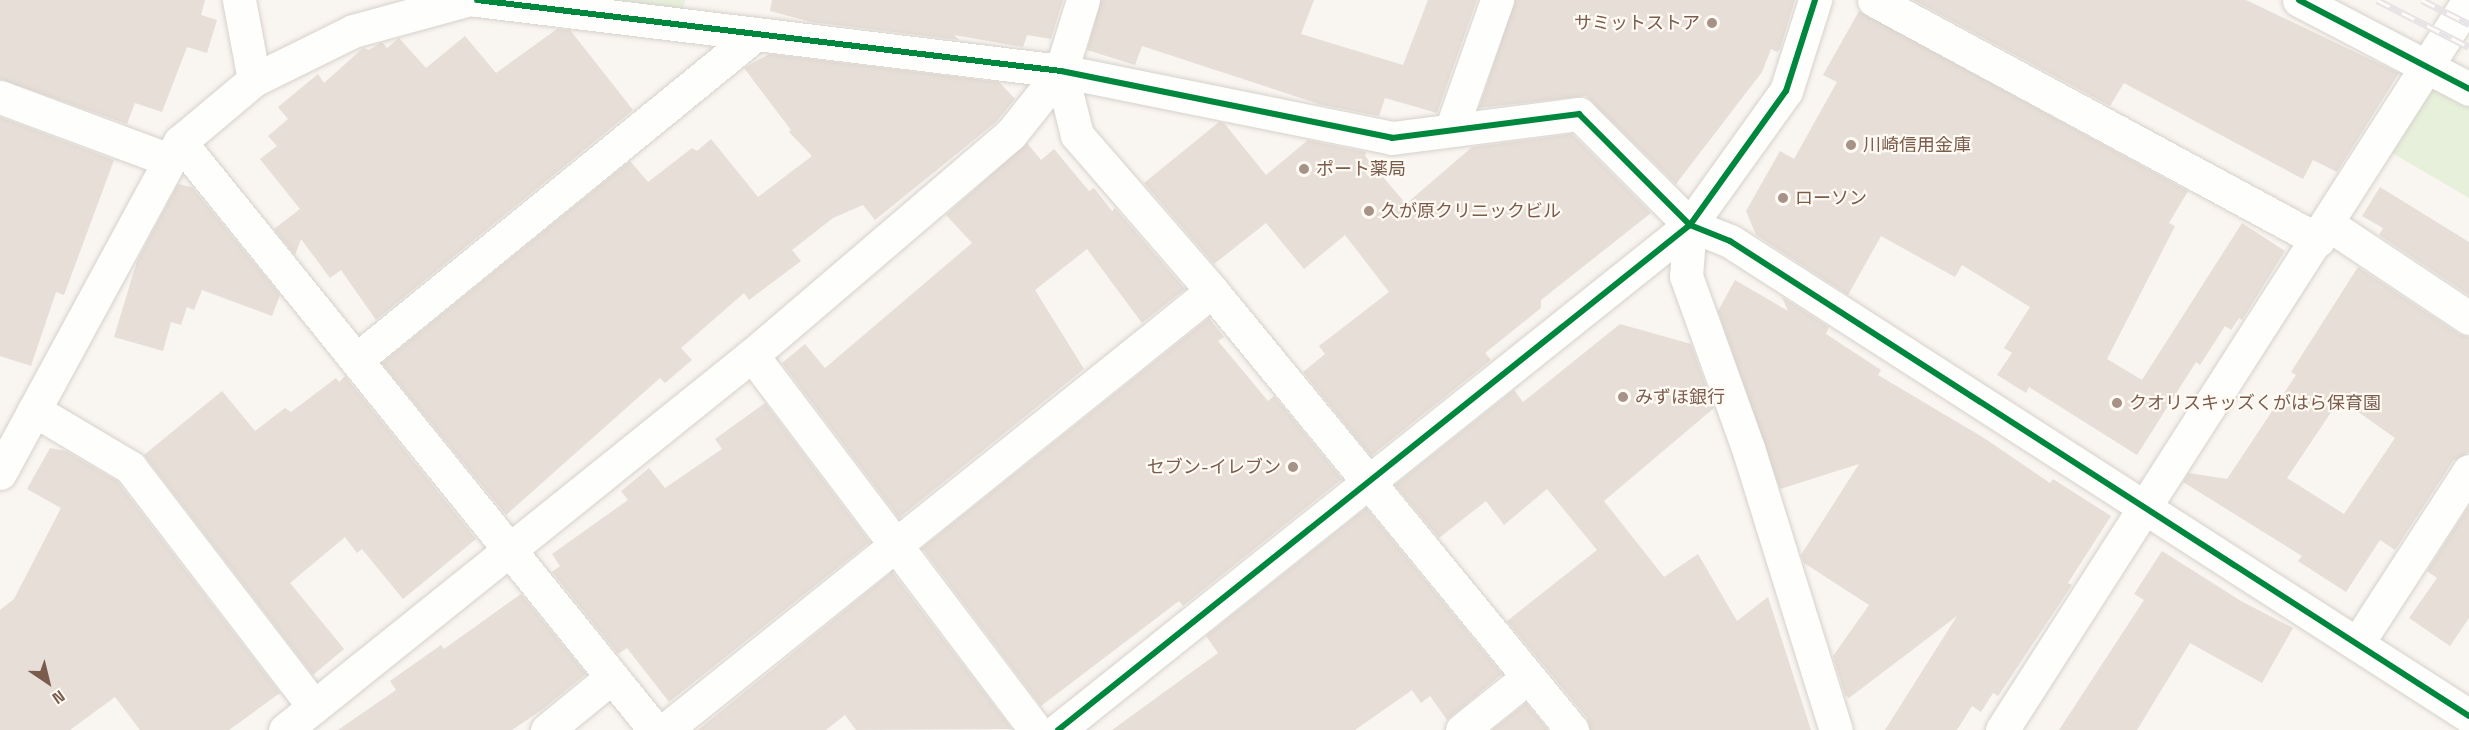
<!DOCTYPE html>
<meta charset="utf-8">
<style>
body{margin:0}
#map{position:relative;width:2469px;height:730px;overflow:hidden;background:#f9f5f0;font-family:"Space Grotesk","Noto Sans JP",sans-serif}
div>[style]{position:absolute}
[style*='--x']{left:calc(var(--x)*1px);top:calc(var(--y)*1px);width:calc(var(--w)*1px);rotate:calc(var(--a)*1deg)}
.green>*{inset:0;background:#e7f0db}
.building>*{inset:0;background:#e6ded7}
.roads{filter:drop-shadow(0 0 2px #d7d1cb) drop-shadow(0 0 2px #d7d1cb)}
.minor>*{height:33px;margin:-16.5px;padding:0 16.5px;transform-origin:16.5px;border-radius:16.5px;background:#fefefd}
.rail>*{height:7px;margin-top:-3.5px;transform-origin:0;background:repeating-linear-gradient(90deg,#fffaf3 0 14px,#e6e3e7 0 28px);box-sizing:border-box;border-block:2px solid #e6e3e7}
.cycleway>*{height:6px;margin:-3px;padding:0 3px;transform-origin:3px;border-radius:3px;background:#00873e}
.dots>*{width:16px;height:16px;translate:-50% -50%;box-sizing:border-box;border:3px solid #fffaf3;border-radius:50%}
span{translate:-50% -50%;white-space:nowrap;text-align:center;line-height:1.15;-webkit-text-stroke:4.5px #fffaf3;paint-order:stroke}
.poi-label{font-size:18px;color:#7a5c4d}
.right{translate:-100% -50%;text-align:right}
.left{translate:0 -50%;text-align:left}
.north{position:absolute;left:18px;top:652px;width:60px;height:60px;-webkit-text-stroke:4px #fffaf3;paint-order:stroke;rotate:145deg;font-size:16px;font-weight:700;line-height:24px;text-align:center;color:#7a5c4d}
.north::after{content:'';display:block;margin:auto;width:21px;height:27px;background:#7a5c4d;clip-path:polygon(50% 0,100% 100%,50% 72%,0 100%)}
</style>
<div id="map">
<div class="green">
<i style="clip-path:polygon(614px 0,685px 0,679px 23px,610px 14px)"></i>
<i style="clip-path:polygon(2433px 78px,2469px 100px,2469px 198px,2389px 151px)"></i>
</div>
<div class="building">
<i style="clip-path:polygon(0 0,205px 0,201px 15px,217px 20px,207px 53px,187px 47px,162px 112px,135px 103px,127px 124px,0 79px)"></i>
<i style="clip-path:polygon(772px 0,1063px 0,1051px 39px,1027px 35px,1023px 47px,954px 35px,959px 40px,811px 22px,770px 11px)"></i>
<i style="clip-path:polygon(1101px 0,1314px 0,1301px 34px,1403px 65px,1428px 0,1477px 0,1437px 113px,1385px 98px,1379px 116px,1322px 105px,1142px 46px,1135px 65px,1087px 50px)"></i>
<i style="clip-path:polygon(1515px 0,1795px 0,1780px 49px,1777px 52px,1771px 49px,1762px 72px,1676px 184px,1586px 96px,1479px 108px)"></i>
<i style="clip-path:polygon(1913px 0,2246px 0,2399px 73px,2337px 172px,2313px 160px,2303px 179px,2124px 83px,2110px 106px)"></i>
<i style="clip-path:polygon(1859px 11px,2188px 191px,2169px 223px,2175px 226px,2107px 359px,2142px 380px,2242px 223px,2285px 251px,2242px 320px,2239px 318px,2231px 330px,2225px 326px,2200px 365px,2196px 362px,2137px 455px,2029px 387px,2026px 393px,1997px 375px,2012px 353px,2004px 348px,2030px 307px,1962px 265px,1955px 277px,1881px 236px,1848px 295px,1756px 235px,1746px 211px,1780px 151px,1794px 159px,1837px 82px,1823px 75px)"></i>
<i style="clip-path:polygon(557px 29px,570px 30px,633px 110px,376px 320px,341px 270px,330px 278px,301px 239px,295px 255px,274px 229px,300px 209px,260px 159px,277px 146px,268px 136px,288px 119px,278px 107px,318px 74px,324px 83px,363px 48px,369px 50px,382px 42px,387px 48px,399px 38px,426px 68px,465px 36px,496px 73px)"></i>
<i style="clip-path:polygon(769px 54px,999px 82px,1015px 99px,996px 122px,875px 220px,863px 205px,833px 218px,792px 250px,801px 261px,749px 300px,744px 293px,681px 348px,692px 360px,665px 383px,660px 378px,506px 515px,382px 363px,630px 161px,648px 182px,692px 148px,697px 151px,711px 139px,758px 197px,812px 156px,789px 132px,791px 130px,744px 68px)"></i>
<i style="clip-path:polygon(0 117px,114px 160px,64px 295px,56px 292px,31px 366px,0 356px)"></i>
<i style="clip-path:polygon(1219px 122px,1224px 123px,1266px 175px,1308px 140px,1366px 152px,1365px 156px,1406px 204px,1472px 147px,1572px 134px,1651px 213px,1541px 300px,1541px 308px,1485px 353px,1491px 360px,1371px 456px,1303px 372px,1325px 354px,1319px 346px,1389px 292px,1345px 235px,1304px 269px,1266px 223px,1214px 264px,1144px 183px)"></i>
<i style="clip-path:polygon(1027px 143px,1041px 160px,1054px 149px,1089px 191px,1094px 188px,1112px 211px,1115px 208px,1185px 289px,1142px 323px,1087px 249px,1035px 290px,1084px 369px,899px 518px,782px 363px,805px 344px,825px 368px,972px 243px,946px 215px)"></i>
<i style="clip-path:polygon(178px 184px,192px 187px,280px 295px,272px 316px,202px 290px,194px 310px,187px 307px,181px 325px,171px 322px,163px 351px,114px 337px,137px 261px)"></i>
<i style="clip-path:polygon(2380px 187px,2469px 242px,2469px 295px,2379px 235px,2383px 228px,2362px 216px)"></i>
<i style="clip-path:polygon(evenodd,2358px 267px,2459px 334px,2469px 337px,2469px 452px,2453px 461px,2395px 550px,2380px 540px,2346px 592px,2298px 561px,2302px 556px,2183px 482px,2189px 473px,2227px 479px,2296px 375px,2291px 372px,2358px 267px,2340px 399px,2395px 438px,2344px 514px,2287px 478px,2340px 399px)"></i>
<i style="clip-path:polygon(1735px 280px,1788px 311px,1782px 297px,1829px 327px,1826px 334px,1881px 370px,1878px 375px,1984px 438px,2050px 483px,2053px 479px,2111px 516px,2068px 583px,2072px 585px,1998px 696px,1993px 693px,1981px 712px,1972px 706px,1957px 730px,1885px 730px,1957px 616px,1849px 698px,1845px 695px,1833px 656px,1869px 605px,1804px 563px,1801px 555px,1859px 464px,1780px 489px,1718px 311px)"></i>
<i style="clip-path:polygon(1209px 318px,1224px 337px,1218px 341px,1268px 401px,1274px 396px,1342px 479px,1183px 606px,1179px 601px,1041px 706px,922px 548px)"></i>
<i style="clip-path:polygon(1620px 324px,1691px 344px,1714px 408px,1604px 501px,1664px 577px,1698px 554px,1737px 621px,1768px 597px,1811px 730px,1590px 730px,1587px 718px,1507px 621px,1597px 550px,1547px 489px,1504px 525px,1486px 501px,1439px 538px,1395px 485px,1514px 390px,1523px 402px)"></i>
<i style="clip-path:polygon(345px 376px,476px 539px,403px 599px,362px 549px,357px 553px,345px 537px,290px 583px,344px 649px,313px 675px,144px 455px,222px 391px,255px 431px,285px 408px,291px 412px,336px 378px,339px 382px)"></i>
<i style="clip-path:polygon(765px 403px,870px 542px,669px 702px,627px 648px,618px 654px,552px 572px,560px 566px,552px 554px,628px 500px,621px 491px,649px 468px,665px 488px,722px 449px,715px 439px)"></i>
<i style="clip-path:polygon(50px 448px,66px 451px,117px 481px,280px 693px,229px 730px,140px 730px,115px 697px,70px 730px,0 730px,0 610px,14px 599px,61px 508px,27px 489px)"></i>
<i style="clip-path:polygon(2469px 506px,2469px 618px,2450px 646px,2409px 618px,2437px 578px,2427px 571px)"></i>
<i style="clip-path:polygon(1366px 508px,1502px 674px,1447px 720px,1430px 696px,1421px 703px,1412px 690px,1355px 730px,1112px 730px,1218px 653px,1206px 636px)"></i>
<i style="clip-path:polygon(2162px 551px,2241px 601px,2293px 628px,2262px 683px,2190px 643px,2137px 730px,2059px 730px,2144px 600px,2134px 594px)"></i>
<i style="clip-path:polygon(892px 572px,1012px 729px,856px 730px,845px 715px,826px 730px,698px 730px)"></i>
<i style="clip-path:polygon(521px 594px,586px 674px,543px 709px,512px 730px,338px 730px,396px 690px,390px 681px,441px 645px,444px 649px)"></i>
<i style="clip-path:polygon(1526px 703px,1548px 730px,1492px 730px)"></i>
</div>
<div class="roads">
<div class="minor">
<i style="--x:239;--y:0;--w:81;--a:79.4"></i>
<i style="--x:477;--y:0;--w:588;--a:6.93"></i>
<i style="--x:1061;--y:71;--w:338;--a:11.4"></i>
<i style="--x:1392;--y:138;--w:189;--a:-7.3"></i>
<i style="--x:1579;--y:114;--w:157;--a:45"></i>
<i style="--x:1690;--y:225;--w:43;--a:21.8"></i>
<i style="--x:1730;--y:241;--w:878;--a:32.73"></i>
<i style="--x:1874;--y:0;--w:505;--a:28.39"></i>
<i style="--x:2299;--y:0;--w:192;--a:27.6"></i>
<i style="--x:1061;--y:71;--w:66;--a:76"></i>
<i style="--x:1077;--y:135;--w:206;--a:49.1"></i>
<i style="--x:1212;--y:291;--w:568;--a:50.65"></i>
<i style="--x:0;--y:97;--w:180;--a:20.4"></i>
<i style="--x:1451;--y:130;--w:138;--a:-70.5"></i>
<i style="--x:180;--y:142;--w:756;--a:51.07"></i>
<i style="--x:2328;--y:224;--w:169;--a:33.7"></i>
<i style="--x:1690;--y:225;--w:51;--a:94.5"></i>
<i style="--x:1686;--y:276;--w:183;--a:70.2"></i>
<i style="--x:1748;--y:448;--w:295;--a:72.7"></i>
<i style="--x:752;--y:355;--w:470;--a:52.9"></i>
<i style="--x:356;--y:360;--w:516;--a:-39.18"></i>
<i style="--x:34;--y:410;--w:112;--a:30.7"></i>
<i style="--x:130;--y:467;--w:302;--a:52.5"></i>
<i style="--x:0;--y:473;--w:377;--a:-61.5"></i>
<i style="--x:180;--y:142;--w:97;--a:-40"></i>
<i style="--x:254;--y:80;--w:110;--a:-26.3"></i>
<i style="--x:353;--y:31;--w:117;--a:-15.3"></i>
<i style="--x:2357;--y:644;--w:206;--a:-57.1"></i>
<i style="--x:285;--y:730;--w:599;--a:-38.76"></i>
<i style="--x:752;--y:355;--w:339;--a:-40.5"></i>
<i style="--x:1010;--y:135;--w:82;--a:-51.4"></i>
<i style="--x:1061;--y:71;--w:74;--a:-72.8"></i>
<i style="--x:547;--y:730;--w:84;--a:-39.2"></i>
<i style="--x:665;--y:730;--w:701;--a:-38.75"></i>
<i style="--x:1058;--y:730;--w:809;--a:-38.63"></i>
<i style="--x:1690;--y:225;--w:165;--a:-54.4"></i>
<i style="--x:1786;--y:91;--w:96;--a:-72.3"></i>
<i style="--x:1462;--y:730;--w:85;--a:-38.8"></i>
<i style="--x:2002;--y:730;--w:867;--a:-57.39"></i>
</div>
</div>
<div class="rail">
<i style="--x:2377;--y:0;--w:103;--a:27.1"></i>
<i style="--x:2422;--y:0;--w:53;--a:27.1"></i>
</div>
<div class="cycleway">
<i style="--x:477;--y:0;--w:588;--a:6.93"></i>
<i style="--x:1061;--y:71;--w:338;--a:11.4"></i>
<i style="--x:1392;--y:138;--w:189;--a:-7.3"></i>
<i style="--x:1579;--y:114;--w:157;--a:45"></i>
<i style="--x:1690;--y:225;--w:43;--a:21.8"></i>
<i style="--x:1730;--y:241;--w:878;--a:32.73"></i>
<i style="--x:2299;--y:0;--w:192;--a:27.6"></i>
<i style="--x:1058;--y:730;--w:809;--a:-38.63"></i>
<i style="--x:1690;--y:225;--w:165;--a:-54.4"></i>
<i style="--x:1786;--y:91;--w:96;--a:-72.3"></i>
</div>
<div class="dots">
<i style="left:1712px;top:23px;background:#a69286"></i>
<i style="left:1851px;top:145px;background:#a69286"></i>
<i style="left:1304px;top:169px;background:#a69286"></i>
<i style="left:1783px;top:198px;background:#a69286"></i>
<i style="left:1369px;top:211px;background:#a69286"></i>
<i style="left:1623px;top:397px;background:#a69286"></i>
<i style="left:2117px;top:403px;background:#a69286"></i>
<i style="left:1293px;top:467px;background:#a69286"></i>
</div>
<div class="poi-label">
<span class="right" style="left:1700px;top:23px">サミットストア</span>
<span class="left" style="left:1863px;top:145px">川崎信用金庫</span>
<span class="left" style="left:1316px;top:169px">ポート薬局</span>
<span class="left" style="left:1795px;top:198px">ローソン</span>
<span class="left" style="left:1381px;top:211px">久が原クリニックビル</span>
<span class="left" style="left:1635px;top:397px">みずほ銀行</span>
<span class="left" style="left:2129px;top:403px">クオリスキッズくがはら保育園</span>
<span class="right" style="left:1281px;top:467px">セブン-イレブン</span>
</div>
<div class="north">N</div>
</div>
